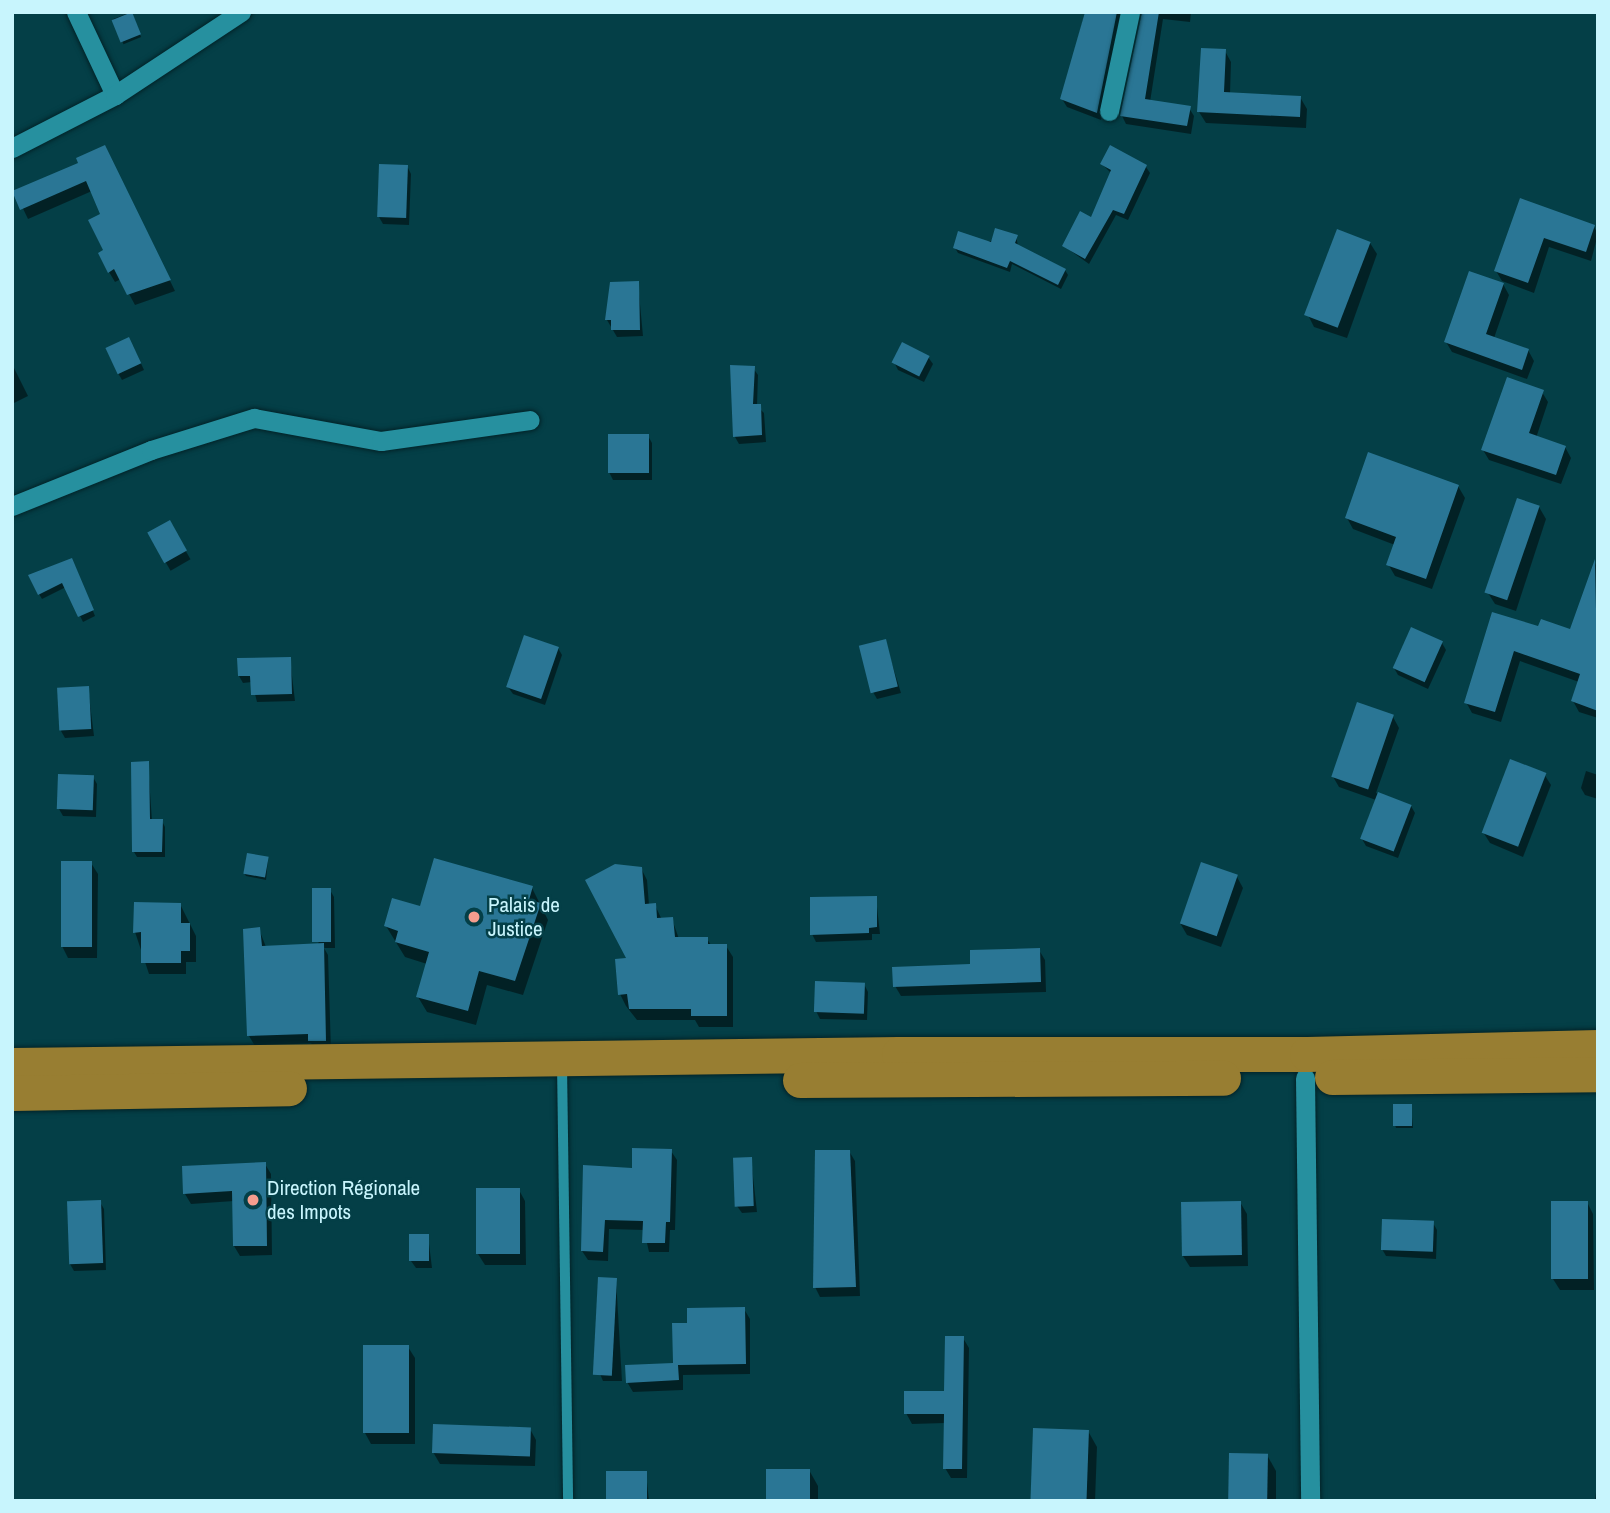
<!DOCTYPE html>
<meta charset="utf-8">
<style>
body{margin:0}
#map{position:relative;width:1610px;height:1513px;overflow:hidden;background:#043f47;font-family:"Archivo Narrow",sans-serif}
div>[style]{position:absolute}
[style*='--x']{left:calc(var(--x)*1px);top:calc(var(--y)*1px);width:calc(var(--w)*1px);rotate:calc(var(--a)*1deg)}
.shadow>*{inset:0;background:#0007;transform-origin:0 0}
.building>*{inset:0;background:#2a7695;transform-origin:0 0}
.roads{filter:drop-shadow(0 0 2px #032328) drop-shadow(0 0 2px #032328)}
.lane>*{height:10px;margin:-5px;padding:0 5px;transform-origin:5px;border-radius:5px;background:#26909f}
.street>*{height:19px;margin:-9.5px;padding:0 9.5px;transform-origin:9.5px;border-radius:9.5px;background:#26909f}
.highway>*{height:35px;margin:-17.5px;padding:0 17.5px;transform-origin:17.5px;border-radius:17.5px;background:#987e32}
.dots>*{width:19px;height:19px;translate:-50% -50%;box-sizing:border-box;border:4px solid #043f47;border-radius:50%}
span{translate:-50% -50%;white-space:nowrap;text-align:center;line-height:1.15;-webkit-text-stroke:5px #043f47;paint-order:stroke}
.poi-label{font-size:21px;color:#c8f5fd}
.left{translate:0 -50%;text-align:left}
.frame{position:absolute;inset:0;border:14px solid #c8f5fd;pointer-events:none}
</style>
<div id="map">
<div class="shadow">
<i style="left:131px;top:12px;width:27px;height:19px;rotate:68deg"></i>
<i style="clip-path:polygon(1085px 12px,1127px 12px,1122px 18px,1101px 120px,1067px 107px,1062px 99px)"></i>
<i style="clip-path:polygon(1142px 12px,1191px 12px,1190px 22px,1163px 19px,1150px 102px,1189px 108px,1194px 116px,1191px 134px,1126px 124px,1122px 116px)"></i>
<i style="clip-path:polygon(1225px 51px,1231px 62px,1230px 94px,1300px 97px,1307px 109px,1306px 128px,1206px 123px,1199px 112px)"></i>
<i style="clip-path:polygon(110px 157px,175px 291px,135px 305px,121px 279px,115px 282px,109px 272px,102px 215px,92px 191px,28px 219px,15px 192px,80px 164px)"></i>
<i style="clip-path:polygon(1102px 164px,1146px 167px,1150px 173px,1128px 220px,1116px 215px,1089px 264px,1064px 246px,1092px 220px,1111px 173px)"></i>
<i style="clip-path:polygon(407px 166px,411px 174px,409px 225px,383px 224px,379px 217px)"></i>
<i style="clip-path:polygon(1521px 201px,1594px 227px,1598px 234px,1591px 261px,1549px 247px,1534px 293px,1502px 281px,1496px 271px)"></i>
<i style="clip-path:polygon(1016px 236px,1018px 246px,1065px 270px,1068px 275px,1061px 289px,1012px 264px,1010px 272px,958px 253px,955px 248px)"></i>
<i style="clip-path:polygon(1370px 243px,1377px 254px,1347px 338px,1314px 327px,1308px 315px)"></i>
<i style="clip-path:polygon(638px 283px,643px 336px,617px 337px,607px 320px)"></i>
<i style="clip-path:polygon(1503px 284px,1509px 295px,1494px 338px,1528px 350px,1534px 361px,1527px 379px,1452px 352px,1446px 342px)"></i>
<i style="clip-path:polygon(133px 346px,144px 370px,122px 380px,118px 373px)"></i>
<i style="clip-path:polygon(928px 357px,933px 364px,924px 382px,898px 370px,894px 362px)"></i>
<i style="clip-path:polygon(12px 364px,28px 396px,12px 404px)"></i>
<i style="clip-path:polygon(732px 367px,753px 368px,758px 375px,757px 406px,764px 413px,766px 442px,739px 444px,735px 437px)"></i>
<i style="clip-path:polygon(1542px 392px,1548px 402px,1536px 438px,1565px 447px,1571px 458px,1561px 484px,1489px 460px,1483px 450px)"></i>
<i style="clip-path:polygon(648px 436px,652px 443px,652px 480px,613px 480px,609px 472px)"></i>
<i style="clip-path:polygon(1458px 486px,1465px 498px,1432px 589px,1395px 576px,1388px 564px,1395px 545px,1353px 529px,1347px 518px)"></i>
<i style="clip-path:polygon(1539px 507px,1546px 519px,1516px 611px,1495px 604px,1488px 593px)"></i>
<i style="left:169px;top:522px;width:43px;height:23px;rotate:60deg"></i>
<i style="clip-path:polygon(1598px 557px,1598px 718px,1579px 712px,1573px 701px,1579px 682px,1520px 661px,1501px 722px,1472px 713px,1466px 702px,1493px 614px,1539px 628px,1572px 632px)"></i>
<i style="clip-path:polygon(75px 566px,95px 616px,83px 622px,66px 587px,42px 599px,39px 594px)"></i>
<i style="clip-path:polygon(885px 641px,901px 693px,877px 699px,873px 692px)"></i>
<i style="clip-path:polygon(1442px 643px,1446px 650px,1428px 689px,1398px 675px,1394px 668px)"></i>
<i style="clip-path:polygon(558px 648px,562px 655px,545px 705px,513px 694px,508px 687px)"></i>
<i style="clip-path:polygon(290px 659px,295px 701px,257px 702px,252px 682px,243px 683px,239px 676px)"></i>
<i style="clip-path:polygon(88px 688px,94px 736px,65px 738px,61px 731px)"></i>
<i style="clip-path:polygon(1393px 717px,1399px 728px,1376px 793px,1411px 806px,1415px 813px,1398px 858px,1366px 846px,1362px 839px,1376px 800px,1339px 787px,1332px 775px)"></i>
<i style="clip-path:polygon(148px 763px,152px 821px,162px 821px,165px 827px,165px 857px,137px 857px,134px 852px)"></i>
<i style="clip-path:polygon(1586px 771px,1598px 775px,1598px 799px,1585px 795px,1581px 788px)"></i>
<i style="clip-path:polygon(1544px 774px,1551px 785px,1523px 857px,1490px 843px,1483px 832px)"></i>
<i style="clip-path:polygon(93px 777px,97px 784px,96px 817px,63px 816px,59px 809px)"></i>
<i style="clip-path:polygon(268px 859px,266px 880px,246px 876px,244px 873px)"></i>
<i style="clip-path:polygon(91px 863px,98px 874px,97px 958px,68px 958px,62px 946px)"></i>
<i style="clip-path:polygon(641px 868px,647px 880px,649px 905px,655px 905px,662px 920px,672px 919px,679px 939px,707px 939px,711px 945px,726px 946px,733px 957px,733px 1027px,699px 1027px,695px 1020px,637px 1020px,626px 1006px,620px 994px)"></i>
<i style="clip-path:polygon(1237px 877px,1243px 888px,1221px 947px,1187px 935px,1180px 923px)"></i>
<i style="clip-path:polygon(532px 888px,548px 920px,523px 995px,487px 985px,476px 1025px,427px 1012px,418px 997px,427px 964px,405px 957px,386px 926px,421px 908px)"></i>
<i style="clip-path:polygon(330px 890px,334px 897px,335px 948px,324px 948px,328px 955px,331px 1051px,316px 1051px,311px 1043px,255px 1046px,249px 1036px,259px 929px,266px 947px,318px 945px)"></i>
<i style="clip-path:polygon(876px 898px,880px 934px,872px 934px,872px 940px,816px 942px,812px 934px)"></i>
<i style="clip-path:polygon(180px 904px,196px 936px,196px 962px,186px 962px,186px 974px,149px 974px,135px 932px)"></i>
<i style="clip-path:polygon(1039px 950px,1045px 960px,1046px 992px,901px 996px,895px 986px)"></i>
<i style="clip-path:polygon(864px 984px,868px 992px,867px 1020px,820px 1019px,816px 1011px)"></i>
<i style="clip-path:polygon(1411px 1106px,1413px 1128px,1396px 1128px,1395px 1125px)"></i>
<i style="clip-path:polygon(671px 1151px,677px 1160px,675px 1230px,670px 1230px,669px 1252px,649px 1252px,644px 1230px,609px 1229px,608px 1261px,588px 1260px,582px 1251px,633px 1170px)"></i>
<i style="clip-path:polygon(849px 1151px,855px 1161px,860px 1296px,820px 1297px,815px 1287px)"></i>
<i style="clip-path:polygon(751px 1159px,757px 1212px,742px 1213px,737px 1206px)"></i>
<i style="clip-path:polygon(265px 1164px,271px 1174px,272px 1255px,240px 1256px,234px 1246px,234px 1201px,191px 1204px,185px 1194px)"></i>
<i style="clip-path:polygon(519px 1190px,525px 1201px,526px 1265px,485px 1265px,478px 1254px)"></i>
<i style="clip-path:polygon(100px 1202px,104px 1209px,106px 1270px,74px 1271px,70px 1264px)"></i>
<i style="clip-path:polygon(1240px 1202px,1247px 1214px,1248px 1266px,1190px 1267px,1183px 1256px)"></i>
<i style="clip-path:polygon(1587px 1202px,1593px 1214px,1594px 1290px,1560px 1290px,1553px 1279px)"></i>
<i style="clip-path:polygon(1433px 1223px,1437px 1230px,1436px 1259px,1386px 1256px,1382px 1249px)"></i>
<i style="clip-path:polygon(428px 1236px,432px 1268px,416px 1268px,411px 1261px)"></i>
<i style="clip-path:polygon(616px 1279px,622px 1381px,603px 1381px,600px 1374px)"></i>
<i style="clip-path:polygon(744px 1309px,750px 1319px,750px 1374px,683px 1375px,683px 1390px,633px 1392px,627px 1382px,675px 1365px,689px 1325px)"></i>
<i style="clip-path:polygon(963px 1338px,969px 1348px,967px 1478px,951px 1478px,945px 1468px,945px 1423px,912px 1424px,906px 1413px,946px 1392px)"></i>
<i style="clip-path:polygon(408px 1347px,415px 1358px,415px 1444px,371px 1444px,365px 1433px)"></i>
<i style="clip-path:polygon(530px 1429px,536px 1440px,535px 1466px,440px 1464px,433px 1452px)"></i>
<i style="clip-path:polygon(1088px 1431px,1097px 1447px,1095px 1501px,1033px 1501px)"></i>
<i style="clip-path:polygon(1267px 1455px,1276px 1471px,1276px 1501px,1230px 1501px)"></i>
<i style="clip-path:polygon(809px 1470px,818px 1486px,818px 1501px,768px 1501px)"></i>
<i style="clip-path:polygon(646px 1473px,649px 1501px,608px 1501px)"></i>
<i style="clip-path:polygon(1598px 1474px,1598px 1501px,1595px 1501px)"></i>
</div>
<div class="building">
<i style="left:132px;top:12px;width:24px;height:22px;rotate:68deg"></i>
<i style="clip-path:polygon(1085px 12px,1117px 12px,1097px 113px,1060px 99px)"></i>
<i style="clip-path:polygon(1142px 12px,1159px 12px,1145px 99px,1191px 106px,1187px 126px,1120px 116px)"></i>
<i style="clip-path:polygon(1201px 48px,1226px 49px,1224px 92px,1301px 96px,1300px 117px,1197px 112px)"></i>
<i style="clip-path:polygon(105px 145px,171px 280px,127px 295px,114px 269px,108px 273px,98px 253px,103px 250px,88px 220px,100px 214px,86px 181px,20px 210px,12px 191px,78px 163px,76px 158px)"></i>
<i style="clip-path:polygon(1110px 145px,1147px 165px,1124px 214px,1113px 210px,1085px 259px,1062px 246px,1080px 211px,1091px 217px,1111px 170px,1100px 164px)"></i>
<i style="left:379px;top:164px;width:29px;height:53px;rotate:2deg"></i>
<i style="clip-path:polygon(1520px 198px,1595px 225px,1586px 252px,1544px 238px,1528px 283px,1494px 271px)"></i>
<i style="clip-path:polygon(995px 228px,1018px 235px,1015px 243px,1066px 269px,1058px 285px,1010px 261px,1007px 268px,953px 248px,958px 231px,991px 242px)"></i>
<i style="left:1337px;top:229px;width:36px;height:92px;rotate:21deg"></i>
<i style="clip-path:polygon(1469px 271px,1504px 283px,1486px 334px,1529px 349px,1522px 370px,1444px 342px)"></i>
<i style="clip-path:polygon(639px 281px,640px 330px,611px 330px,611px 320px,605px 320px,610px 282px)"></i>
<i style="left:129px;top:337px;width:29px;height:26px;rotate:65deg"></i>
<i style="left:902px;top:342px;width:31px;height:23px;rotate:27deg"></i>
<i style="clip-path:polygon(730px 365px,755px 366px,753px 404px,761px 404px,762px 435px,733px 437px)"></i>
<i style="clip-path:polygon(1507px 377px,1544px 390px,1529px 433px,1566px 446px,1556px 475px,1481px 450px)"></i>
<i style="left:608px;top:434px;width:41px;height:39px"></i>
<i style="clip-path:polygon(1368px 452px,1459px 485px,1426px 579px,1386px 565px,1396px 537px,1345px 518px)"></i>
<i style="left:1517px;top:498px;width:24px;height:100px;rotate:19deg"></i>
<i style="left:170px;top:520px;width:35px;height:26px;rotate:61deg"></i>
<i style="clip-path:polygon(72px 558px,94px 610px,78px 617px,62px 583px,38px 595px,28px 575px)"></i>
<i style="clip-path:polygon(1595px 559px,1598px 711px,1571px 701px,1580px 674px,1514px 651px,1495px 712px,1464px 703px,1492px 612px,1538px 626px,1541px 619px,1570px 629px)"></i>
<i style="left:1411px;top:627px;width:35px;height:45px;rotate:24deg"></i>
<i style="left:524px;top:635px;width:37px;height:55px;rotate:19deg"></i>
<i style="left:886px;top:639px;width:49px;height:28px;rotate:76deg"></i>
<i style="clip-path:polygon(291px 657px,292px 694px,251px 695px,250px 676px,238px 676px,237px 658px)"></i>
<i style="left:89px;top:686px;width:43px;height:32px;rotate:87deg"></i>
<i style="left:1357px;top:702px;width:39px;height:79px;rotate:19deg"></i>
<i style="left:1510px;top:759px;width:39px;height:79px;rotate:21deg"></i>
<i style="clip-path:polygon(149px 761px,150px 819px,163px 819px,162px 852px,132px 852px,131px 762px)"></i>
<i style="left:58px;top:774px;width:36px;height:35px;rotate:2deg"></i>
<i style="left:1378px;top:792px;width:36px;height:50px;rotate:21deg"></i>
<i style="left:247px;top:853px;width:22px;height:21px;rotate:10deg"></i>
<i style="clip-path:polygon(434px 858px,533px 886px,529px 900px,541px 903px,515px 981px,479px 971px,468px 1011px,416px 997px,429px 952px,395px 942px,398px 931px,384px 926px,392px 898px,420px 906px)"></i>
<i style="left:61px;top:861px;width:31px;height:86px"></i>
<i style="left:1201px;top:862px;width:39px;height:65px;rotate:19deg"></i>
<i style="clip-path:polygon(615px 864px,642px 867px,645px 904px,656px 903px,657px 918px,673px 917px,675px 937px,708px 937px,708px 944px,727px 944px,727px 1016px,691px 1016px,691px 1009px,629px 1009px,627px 994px,618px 995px,615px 959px,626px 958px,585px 880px)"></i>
<i style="left:312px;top:888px;width:19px;height:54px"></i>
<i style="clip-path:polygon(877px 896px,877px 927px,869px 928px,869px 933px,810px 935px,810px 897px)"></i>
<i style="clip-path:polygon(134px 902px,181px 903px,181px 923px,190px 923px,190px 951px,181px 951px,181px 963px,141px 963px,141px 932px,133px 933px)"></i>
<i style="clip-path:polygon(260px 927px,262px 946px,324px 943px,326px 1041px,308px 1041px,308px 1034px,247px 1036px,243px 929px)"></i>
<i style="clip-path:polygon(1040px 948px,1041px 982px,893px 987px,892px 967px,970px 964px,970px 950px)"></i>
<i style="left:815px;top:981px;width:50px;height:31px;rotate:2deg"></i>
<i style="left:1412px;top:1104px;width:22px;height:19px;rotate:90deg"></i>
<i style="clip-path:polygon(632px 1148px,672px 1149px,670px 1222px,666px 1222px,665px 1243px,642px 1243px,643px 1221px,605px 1220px,603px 1252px,581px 1251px,583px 1165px,632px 1168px)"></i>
<i style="clip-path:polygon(815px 1150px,850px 1150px,856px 1287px,813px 1288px)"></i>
<i style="left:752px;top:1157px;width:49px;height:19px;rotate:88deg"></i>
<i style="clip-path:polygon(266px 1162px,267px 1246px,233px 1246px,232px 1191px,183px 1194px,182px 1166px)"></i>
<i style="left:476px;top:1188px;width:44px;height:66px"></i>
<i style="left:101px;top:1200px;width:63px;height:34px;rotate:88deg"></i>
<i style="left:1241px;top:1201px;width:54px;height:60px;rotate:89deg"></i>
<i style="left:1551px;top:1201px;width:37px;height:78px"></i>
<i style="left:1382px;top:1219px;width:52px;height:31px;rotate:2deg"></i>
<i style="left:409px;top:1234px;width:20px;height:27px"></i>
<i style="left:598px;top:1277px;width:19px;height:98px;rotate:3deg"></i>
<i style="clip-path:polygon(745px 1307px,746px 1364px,678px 1365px,679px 1380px,626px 1383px,625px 1365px,673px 1363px,672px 1323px,687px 1323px,687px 1308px)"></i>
<i style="clip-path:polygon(945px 1336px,964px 1336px,962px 1469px,943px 1469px,944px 1414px,904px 1414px,904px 1391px,944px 1391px)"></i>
<i style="left:363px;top:1345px;width:46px;height:88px"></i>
<i style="left:433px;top:1424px;width:98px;height:29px;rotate:2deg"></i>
<i style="left:1033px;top:1428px;width:56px;height:73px;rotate:2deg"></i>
<i style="left:1229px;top:1453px;width:39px;height:48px;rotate:1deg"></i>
<i style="left:766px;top:1469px;width:44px;height:32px"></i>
<i style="left:606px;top:1471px;width:41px;height:30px"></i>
</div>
<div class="roads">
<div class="lane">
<i style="--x:562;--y:1064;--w:437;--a:89.2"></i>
</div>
<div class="street">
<i style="--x:76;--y:12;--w:92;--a:64.8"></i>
<i style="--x:1109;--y:111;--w:101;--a:-78"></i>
<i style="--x:12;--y:148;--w:116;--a:-27.2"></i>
<i style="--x:115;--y:95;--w:151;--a:-33.4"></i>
<i style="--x:12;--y:506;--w:150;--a:-21.9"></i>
<i style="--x:151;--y:450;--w:108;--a:-17.3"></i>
<i style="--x:254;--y:418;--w:129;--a:10.3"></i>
<i style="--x:381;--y:441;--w:150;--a:-8"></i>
<i style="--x:1305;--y:1078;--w:423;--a:89.3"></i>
</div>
<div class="highway">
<i style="--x:12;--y:1065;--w:887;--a:-0.71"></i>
<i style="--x:899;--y:1054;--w:408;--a:0"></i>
<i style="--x:1307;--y:1054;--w:291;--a:-1.4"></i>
<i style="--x:1332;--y:1077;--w:266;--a:-0.6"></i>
<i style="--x:800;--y:1080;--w:423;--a:-0.3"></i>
<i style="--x:12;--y:1093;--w:277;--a:-1"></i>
</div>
</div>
<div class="dots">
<i style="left:474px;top:917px;background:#f59d8e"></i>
<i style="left:253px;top:1200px;background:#f59d8e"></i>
</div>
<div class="poi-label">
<span class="left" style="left:488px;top:917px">Palais de<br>Justice</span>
<span class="left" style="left:267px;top:1200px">Direction Régionale<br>des Impots</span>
</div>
<div class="frame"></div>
</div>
